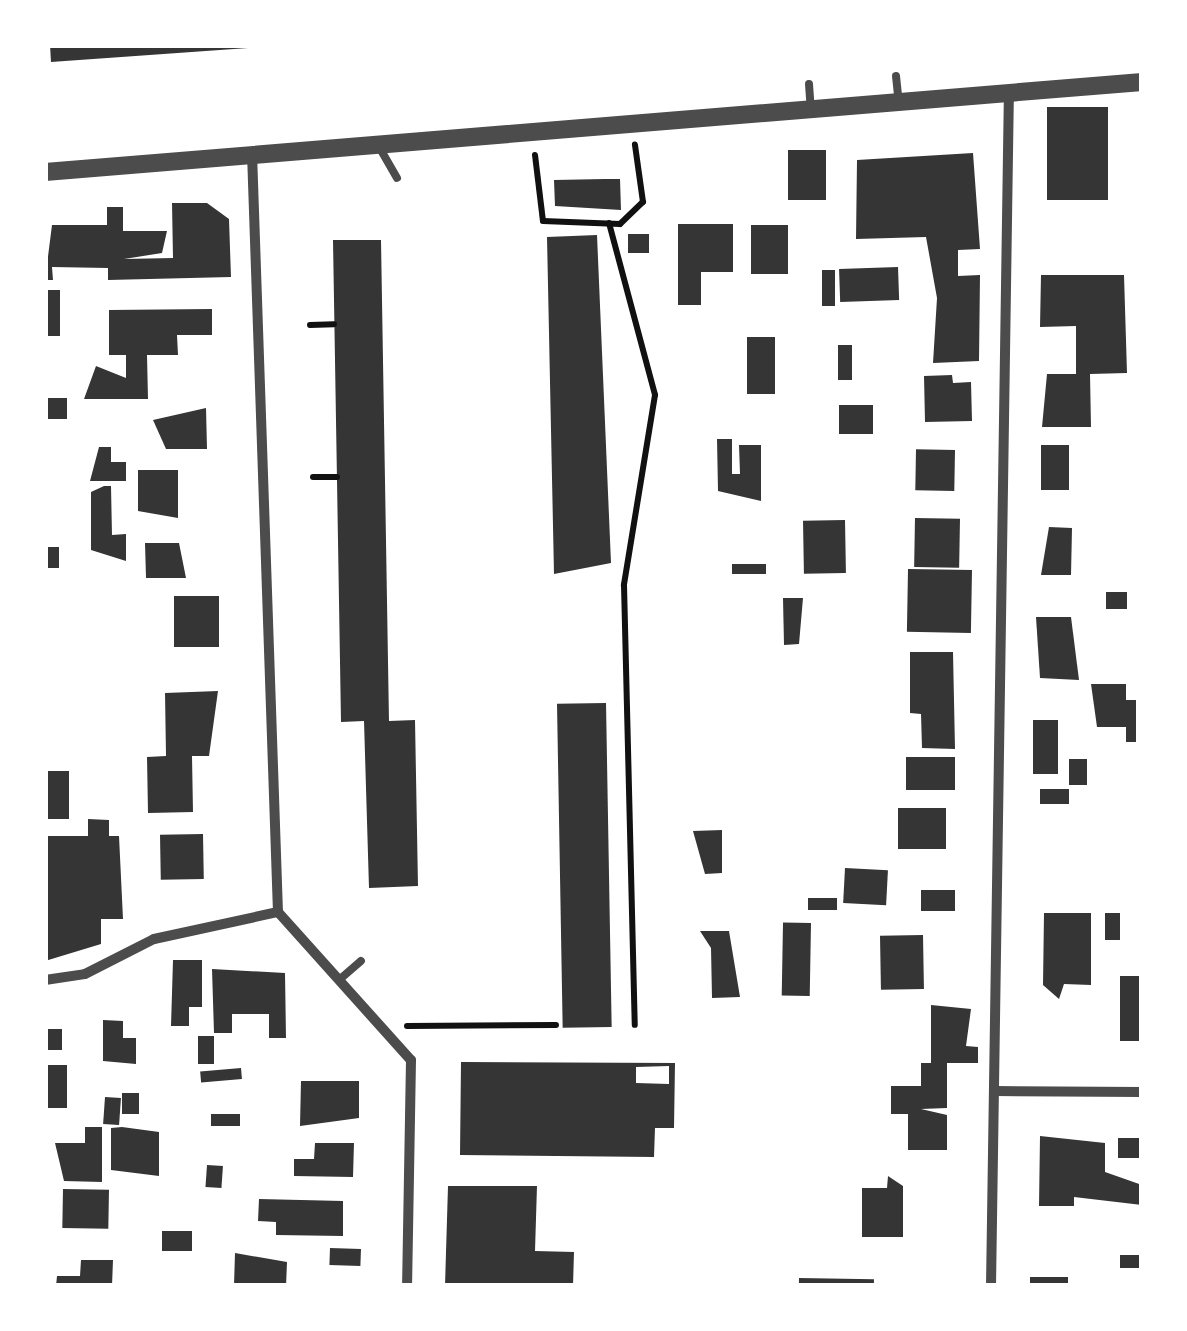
<!DOCTYPE html>
<style>
body{margin:0}
#map{position:relative;width:1187px;height:1331px;overflow:hidden;background:#fff;font-family:"Fira Sans Condensed",sans-serif}
div>[style]{position:absolute}
[style*='--x']{left:calc(var(--x)*1px);top:calc(var(--y)*1px);width:calc(var(--w)*1px);rotate:calc(var(--a)*1deg)}
.building>*{inset:0;background:#353535;transform-origin:0 0}
.path>*{height:6px;margin:-3px;padding:0 3px;transform-origin:3px;border-radius:3px;background:#111}
.service>*{height:8px;margin:-4px;padding:0 4px;transform-origin:4px;border-radius:4px;background:#4c4c4c}
.minor>*{height:10px;margin:-5px;padding:0 5px;transform-origin:5px;border-radius:5px;background:#4c4c4c}
.tertiary>*{height:18px;margin:-9px;padding:0 9px;transform-origin:9px;border-radius:9px;background:#4c4c4c}
span{translate:-50% -50%;white-space:nowrap;text-align:center;line-height:1.15;-webkit-text-stroke:10px #fff;paint-order:stroke}
.frame{position:absolute;inset:0;border:48px solid #fff;pointer-events:none}
</style>
<div id="map">
<div class="building">
<i style="clip-path:polygon(50px 45px,248px 45px,248px 48px,51px 62px)"></i>
<i style="left:1108px;top:107px;width:93px;height:61px;rotate:90deg"></i>
<i style="left:788px;top:150px;width:38px;height:50px"></i>
<i style="clip-path:polygon(973px 153px,980px 249px,958px 250px,958px 276px,980px 275px,979px 361px,933px 363px,937px 298px,926px 237px,856px 239px,857px 160px)"></i>
<i style="clip-path:polygon(605px 179px,620px 179px,621px 210px,555px 206px,554px 180px)"></i>
<i style="clip-path:polygon(172px 203px,207px 203px,229px 219px,231px 277px,108px 280px,108px 268px,52px 267px,53px 280px,45px 280px,52px 225px,107px 225px,107px 207px,123px 207px,123px 231px,167px 231px,162px 253px,124px 259px,173px 258px)"></i>
<i style="clip-path:polygon(678px 224px,733px 224px,733px 272px,701px 272px,701px 305px,678px 305px)"></i>
<i style="left:751px;top:225px;width:37px;height:49px"></i>
<i style="left:628px;top:234px;width:21px;height:19px"></i>
<i style="clip-path:polygon(597px 235px,611px 563px,554px 574px,547px 237px)"></i>
<i style="clip-path:polygon(333px 240px,381px 240px,389px 721px,415px 720px,418px 886px,369px 888px,364px 721px,341px 722px)"></i>
<i style="left:898px;top:267px;width:33px;height:59px;rotate:88deg"></i>
<i style="left:822px;top:270px;width:13px;height:36px"></i>
<i style="clip-path:polygon(1041px 275px,1124px 275px,1127px 373px,1090px 374px,1091px 427px,1042px 427px,1047px 374px,1076px 374px,1076px 326px,1040px 327px)"></i>
<i style="left:45px;top:290px;width:15px;height:46px"></i>
<i style="clip-path:polygon(212px 309px,212px 335px,177px 335px,178px 355px,147px 355px,148px 399px,84px 399px,96px 366px,126px 378px,126px 355px,109px 355px,109px 310px)"></i>
<i style="left:775px;top:337px;width:57px;height:28px;rotate:90deg"></i>
<i style="left:838px;top:345px;width:14px;height:35px"></i>
<i style="clip-path:polygon(952px 375px,953px 383px,971px 382px,972px 421px,925px 422px,924px 376px)"></i>
<i style="left:45px;top:398px;width:22px;height:21px"></i>
<i style="left:839px;top:405px;width:34px;height:29px"></i>
<i style="clip-path:polygon(206px 408px,207px 449px,166px 449px,153px 420px)"></i>
<i style="clip-path:polygon(717px 439px,732px 439px,732px 474px,740px 474px,739px 445px,761px 445px,761px 501px,718px 491px)"></i>
<i style="left:1041px;top:445px;width:28px;height:45px"></i>
<i style="clip-path:polygon(99px 447px,111px 447px,111px 462px,126px 462px,126px 481px,90px 481px)"></i>
<i style="left:955px;top:450px;width:41px;height:39px;rotate:91deg"></i>
<i style="clip-path:polygon(138px 470px,178px 470px,178px 518px,138px 511px)"></i>
<i style="clip-path:polygon(104px 486px,111px 486px,112px 535px,126px 534px,126px 561px,91px 550px,91px 492px)"></i>
<i style="left:915px;top:518px;width:45px;height:49px;rotate:1deg"></i>
<i style="left:845px;top:520px;width:53px;height:42px;rotate:89deg"></i>
<i style="clip-path:polygon(1049px 527px,1072px 528px,1071px 575px,1041px 575px)"></i>
<i style="clip-path:polygon(145px 543px,179px 543px,186px 578px,146px 578px)"></i>
<i style="left:45px;top:547px;width:14px;height:21px"></i>
<i style="left:766px;top:564px;width:10px;height:34px;rotate:90deg"></i>
<i style="left:972px;top:570px;width:63px;height:64px;rotate:91deg"></i>
<i style="left:1106px;top:592px;width:21px;height:17px"></i>
<i style="left:174px;top:596px;width:45px;height:51px"></i>
<i style="clip-path:polygon(783px 598px,803px 598px,799px 644px,784px 645px)"></i>
<i style="clip-path:polygon(1036px 617px,1071px 617px,1079px 680px,1040px 678px)"></i>
<i style="clip-path:polygon(910px 652px,953px 652px,955px 749px,922px 748px,921px 714px,910px 713px)"></i>
<i style="clip-path:polygon(1091px 684px,1126px 684px,1126px 700px,1136px 700px,1136px 742px,1126px 742px,1126px 727px,1097px 727px)"></i>
<i style="clip-path:polygon(218px 691px,209px 756px,192px 756px,193px 812px,148px 813px,147px 757px,166px 756px,165px 693px)"></i>
<i style="left:606px;top:703px;width:324px;height:49px;rotate:89deg"></i>
<i style="left:1058px;top:720px;width:54px;height:25px;rotate:90deg"></i>
<i style="left:906px;top:757px;width:49px;height:33px"></i>
<i style="left:1069px;top:759px;width:18px;height:26px"></i>
<i style="left:45px;top:771px;width:24px;height:48px"></i>
<i style="left:1040px;top:789px;width:29px;height:15px"></i>
<i style="left:898px;top:808px;width:48px;height:41px"></i>
<i style="clip-path:polygon(88px 819px,109px 820px,109px 836px,119px 836px,123px 919px,101px 919px,101px 944px,45px 961px,45px 836px,88px 836px)"></i>
<i style="clip-path:polygon(722px 830px,722px 873px,705px 874px,693px 831px)"></i>
<i style="left:203px;top:834px;width:45px;height:43px;rotate:89deg"></i>
<i style="left:845px;top:868px;width:43px;height:35px;rotate:3deg"></i>
<i style="left:921px;top:890px;width:34px;height:21px"></i>
<i style="left:808px;top:898px;width:29px;height:12px"></i>
<i style="clip-path:polygon(1044px 913px,1091px 913px,1091px 985px,1064px 984px,1059px 999px,1043px 985px)"></i>
<i style="left:1105px;top:913px;width:15px;height:27px"></i>
<i style="left:811px;top:923px;width:73px;height:28px;rotate:91deg"></i>
<i style="clip-path:polygon(700px 931px,729px 931px,740px 997px,712px 998px,711px 948px)"></i>
<i style="left:923px;top:935px;width:54px;height:43px;rotate:89deg"></i>
<i style="clip-path:polygon(173px 960px,202px 960px,202px 1007px,189px 1007px,189px 1026px,171px 1026px)"></i>
<i style="clip-path:polygon(212px 969px,285px 973px,286px 1038px,269px 1038px,269px 1014px,232px 1014px,232px 1033px,214px 1033px)"></i>
<i style="left:1120px;top:976px;width:22px;height:65px"></i>
<i style="clip-path:polygon(931px 1005px,971px 1009px,966px 1046px,978px 1047px,978px 1063px,947px 1063px,947px 1108px,921px 1109px,947px 1115px,947px 1150px,908px 1150px,908px 1114px,891px 1114px,891px 1086px,921px 1086px,921px 1063px,931px 1063px)"></i>
<i style="clip-path:polygon(103px 1020px,123px 1021px,123px 1038px,136px 1038px,136px 1064px,103px 1061px)"></i>
<i style="left:45px;top:1029px;width:17px;height:21px"></i>
<i style="left:198px;top:1036px;width:16px;height:28px"></i>
<i style="clip-path:polygon(evenodd,461px 1062px,675px 1063px,674px 1128px,655px 1128px,654px 1157px,460px 1155px,461px 1062px,669px 1066px,669px 1084px,636px 1083px,636px 1067px,669px 1066px)"></i>
<i style="left:45px;top:1065px;width:22px;height:43px"></i>
<i style="left:241px;top:1068px;width:11px;height:41px;rotate:85deg"></i>
<i style="clip-path:polygon(301px 1081px,359px 1081px,359px 1118px,300px 1126px)"></i>
<i style="left:122px;top:1093px;width:17px;height:21px"></i>
<i style="left:105px;top:1097px;width:16px;height:27px;rotate:4deg"></i>
<i style="left:211px;top:1114px;width:29px;height:12px"></i>
<i style="clip-path:polygon(85px 1127px,102px 1127px,102px 1182px,64px 1181px,55px 1143px,85px 1143px)"></i>
<i style="clip-path:polygon(122px 1127px,159px 1132px,159px 1176px,111px 1170px,111px 1128px)"></i>
<i style="clip-path:polygon(1040px 1136px,1105px 1143px,1105px 1172px,1142px 1185px,1142px 1205px,1074px 1197px,1074px 1206px,1039px 1206px)"></i>
<i style="left:1118px;top:1138px;width:24px;height:20px"></i>
<i style="clip-path:polygon(315px 1143px,354px 1143px,353px 1177px,294px 1176px,294px 1159px,314px 1159px)"></i>
<i style="left:207px;top:1165px;width:16px;height:22px;rotate:4deg"></i>
<i style="clip-path:polygon(888px 1176px,903px 1186px,903px 1237px,862px 1237px,862px 1188px,887px 1188px)"></i>
<i style="clip-path:polygon(448px 1186px,537px 1186px,535px 1251px,574px 1252px,573px 1286px,445px 1286px)"></i>
<i style="left:63px;top:1189px;width:46px;height:39px;rotate:1deg"></i>
<i style="clip-path:polygon(259px 1199px,343px 1201px,343px 1236px,276px 1235px,276px 1222px,258px 1221px)"></i>
<i style="left:192px;top:1231px;width:20px;height:30px;rotate:90deg"></i>
<i style="left:330px;top:1248px;width:31px;height:17px;rotate:2deg"></i>
<i style="clip-path:polygon(235px 1253px,287px 1262px,286px 1286px,234px 1286px)"></i>
<i style="left:1120px;top:1255px;width:22px;height:13px"></i>
<i style="clip-path:polygon(81px 1260px,113px 1260px,112px 1286px,56px 1286px,57px 1276px,80px 1276px)"></i>
<i style="left:1030px;top:1277px;width:38px;height:9px"></i>
<i style="left:799px;top:1278px;width:75px;height:8px;rotate:1deg"></i>
</div>
<div class="path">
<i style="--x:535;--y:155;--w:66;--a:83.1"></i>
<i style="--x:543;--y:221;--w:77;--a:2.2"></i>
<i style="--x:620;--y:224;--w:32;--a:-44"></i>
<i style="--x:643;--y:202;--w:58;--a:-98"></i>
<i style="--x:609;--y:223;--w:178;--a:75"></i>
<i style="--x:655;--y:395;--w:193;--a:99.3"></i>
<i style="--x:624;--y:585;--w:440;--a:88.6"></i>
<i style="--x:310;--y:325;--w:24;--a:-2"></i>
<i style="--x:313;--y:477;--w:24;--a:0"></i>
<i style="--x:407;--y:1026;--w:149;--a:-0.4"></i>
</div>
<div class="service">
<i style="--x:896;--y:76;--w:27;--a:84"></i>
<i style="--x:809;--y:84;--w:26;--a:86"></i>
<i style="--x:378;--y:145;--w:38;--a:60"></i>
<i style="--x:339;--y:980;--w:29;--a:-41"></i>
</div>
<div class="minor">
<i style="--x:252;--y:153;--w:759;--a:88.04"></i>
<i style="--x:278;--y:912;--w:199;--a:48.1"></i>
<i style="--x:411;--y:1060;--w:226;--a:91"></i>
<i style="--x:45;--y:980;--w:40;--a:-8.5"></i>
<i style="--x:85;--y:974;--w:77;--a:-26.9"></i>
<i style="--x:154;--y:939;--w:127;--a:-12.3"></i>
<i style="--x:995;--y:1091;--w:147;--a:0.4"></i>
<i style="--x:991;--y:1286;--w:1194;--a:-89.14"></i>
</div>
<div class="tertiary">
<i style="--x:45;--y:172;--w:1101;--a:-4.69"></i>
</div>
<div class="frame"></div>
</div>
